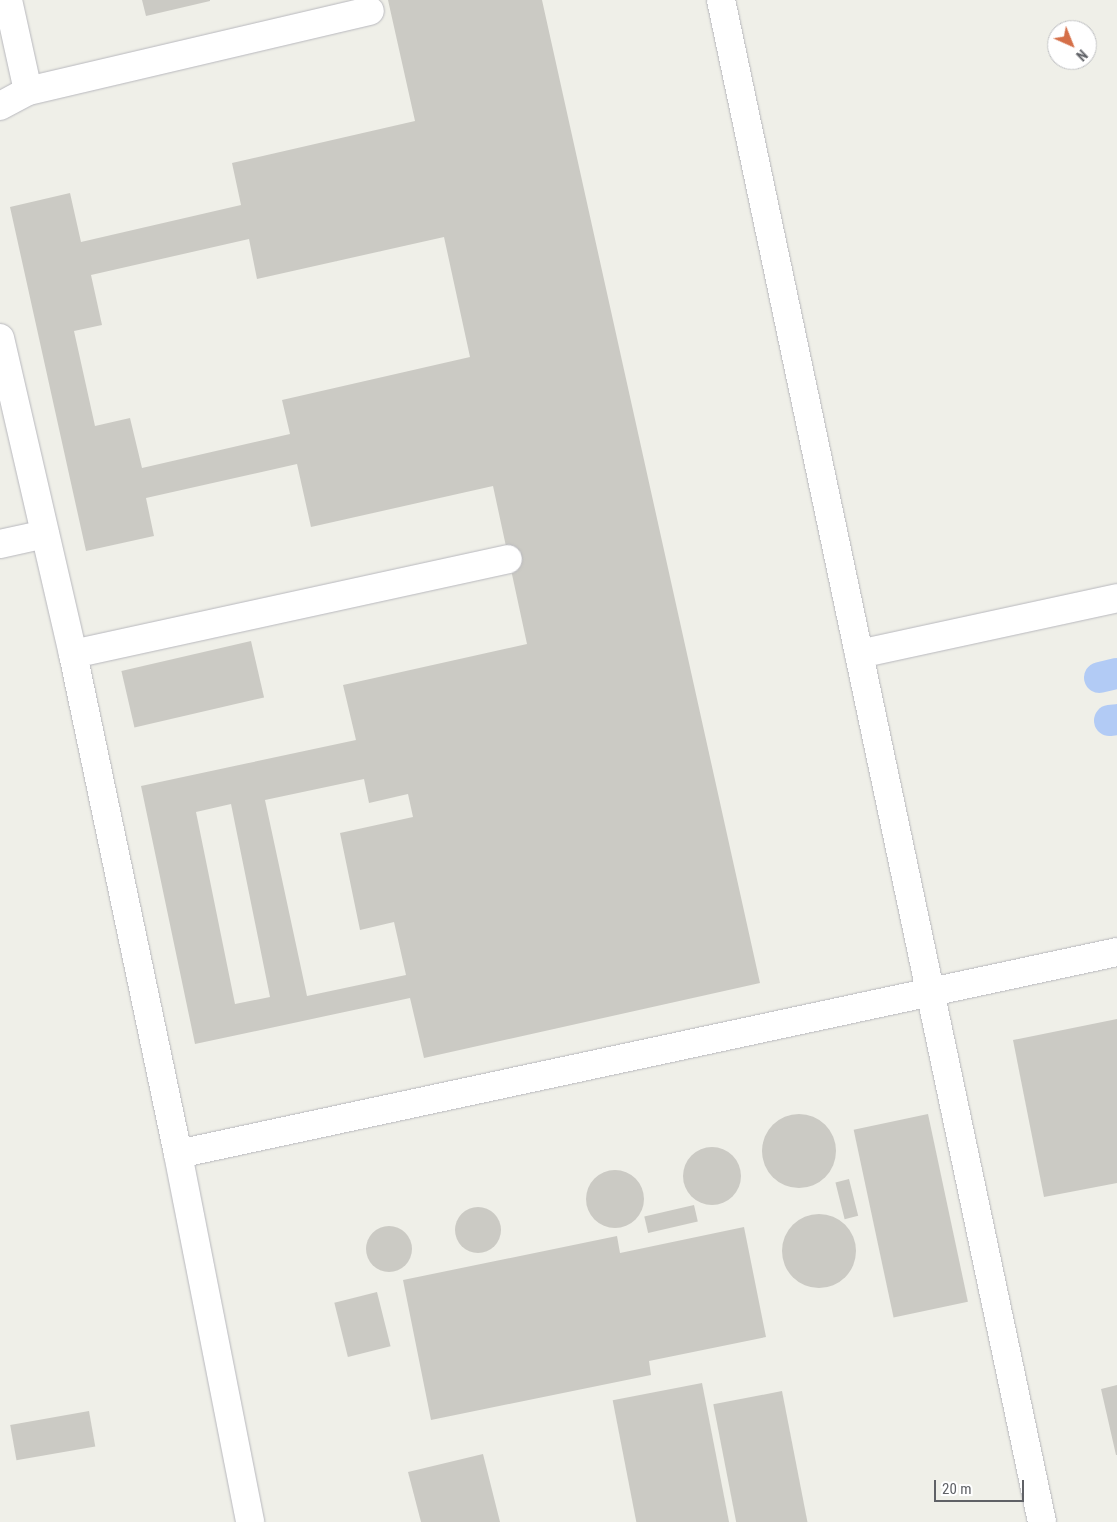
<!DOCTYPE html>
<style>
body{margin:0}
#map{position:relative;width:1117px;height:1522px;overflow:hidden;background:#efefe8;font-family:"Roboto Condensed",sans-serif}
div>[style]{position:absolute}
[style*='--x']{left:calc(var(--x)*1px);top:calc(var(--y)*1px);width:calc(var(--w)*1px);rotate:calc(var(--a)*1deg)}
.canal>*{height:31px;margin:-15.5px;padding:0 15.5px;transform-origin:15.5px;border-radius:15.5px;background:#b2cbf5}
.building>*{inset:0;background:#cbcac4;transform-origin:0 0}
.round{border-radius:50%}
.roads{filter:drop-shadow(0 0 1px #b8b8bd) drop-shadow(0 0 1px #b8b8bd)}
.minor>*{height:28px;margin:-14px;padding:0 14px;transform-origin:14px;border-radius:14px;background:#fff}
span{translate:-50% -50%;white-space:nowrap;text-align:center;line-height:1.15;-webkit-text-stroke:4px #fff;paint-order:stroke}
.north{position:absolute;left:1047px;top:20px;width:50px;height:50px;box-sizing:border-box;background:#fff;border:1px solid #bfc0c2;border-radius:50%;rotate:136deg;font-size:14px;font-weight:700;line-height:20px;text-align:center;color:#5f6166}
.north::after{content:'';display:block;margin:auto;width:18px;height:22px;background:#d56f48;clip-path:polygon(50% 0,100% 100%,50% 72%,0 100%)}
.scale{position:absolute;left:934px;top:1480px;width:90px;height:22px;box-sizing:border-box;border:2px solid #5f6166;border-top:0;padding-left:6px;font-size:15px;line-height:18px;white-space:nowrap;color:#5f6166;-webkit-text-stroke:4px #fff;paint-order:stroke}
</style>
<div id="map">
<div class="canal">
<i style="--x:1099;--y:677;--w:18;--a:-13"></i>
<i style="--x:1109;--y:720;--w:8;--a:-7"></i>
</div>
<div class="building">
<i style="clip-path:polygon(142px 0,210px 0,210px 1px,146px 16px)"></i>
<i style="clip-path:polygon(evenodd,388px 0,542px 0,760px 983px,424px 1058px,410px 998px,195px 1044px,141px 786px,356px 740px,343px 685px,527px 644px,493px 486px,311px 527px,297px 464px,146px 498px,154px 536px,86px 551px,10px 207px,70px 193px,81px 242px,241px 205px,232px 163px,415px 121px,388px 0,444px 237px,470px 357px,282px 400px,290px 434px,142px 468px,130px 418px,95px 426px,74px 331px,102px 325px,91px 275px,249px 239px,257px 279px,444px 237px,388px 0,364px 779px,369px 803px,408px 794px,413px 817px,340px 833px,360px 930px,394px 922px,406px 975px,307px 996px,265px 800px,364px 779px,388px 0,231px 804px,270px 997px,235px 1004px,196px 812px,231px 804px)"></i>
<i style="left:251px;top:641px;width:58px;height:133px;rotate:77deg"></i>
<i style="clip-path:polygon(1117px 1019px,1117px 1183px,1044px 1197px,1013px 1040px)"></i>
<i class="round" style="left:762px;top:1114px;width:74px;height:74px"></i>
<i style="left:928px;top:1114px;width:192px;height:76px;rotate:78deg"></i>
<i class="round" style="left:683px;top:1147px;width:58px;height:58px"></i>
<i class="round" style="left:586px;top:1170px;width:58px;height:58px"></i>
<i style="left:849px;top:1179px;width:38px;height:14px;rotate:76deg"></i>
<i style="left:694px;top:1205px;width:17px;height:51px;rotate:77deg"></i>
<i class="round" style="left:455px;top:1207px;width:46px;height:46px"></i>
<i class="round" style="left:782px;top:1214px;width:74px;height:74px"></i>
<i class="round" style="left:366px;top:1226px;width:46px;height:46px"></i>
<i style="clip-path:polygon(744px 1227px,766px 1337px,649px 1361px,651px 1375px,431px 1420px,403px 1280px,617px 1236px,620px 1253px)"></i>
<i style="left:377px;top:1292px;width:56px;height:44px;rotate:76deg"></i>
<i style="left:702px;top:1383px;width:142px;height:91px;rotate:79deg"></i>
<i style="clip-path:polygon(1117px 1385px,1117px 1455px,1116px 1455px,1101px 1389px)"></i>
<i style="left:782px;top:1391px;width:134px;height:70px;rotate:79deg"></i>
<i style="left:89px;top:1411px;width:36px;height:80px;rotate:80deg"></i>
<i style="clip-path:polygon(483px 1454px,500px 1522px,421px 1522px,408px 1472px)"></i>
</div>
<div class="roads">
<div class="minor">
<i style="--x:8;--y:0;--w:93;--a:77.6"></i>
<i style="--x:721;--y:0;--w:1555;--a:78.09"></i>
<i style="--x:0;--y:106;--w:32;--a:-28"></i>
<i style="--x:28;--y:91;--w:351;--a:-13.2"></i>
<i style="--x:0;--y:338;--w:324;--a:77"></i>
<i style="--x:73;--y:654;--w:511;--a:78.14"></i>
<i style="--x:178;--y:1154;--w:375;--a:78.9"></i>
<i style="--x:0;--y:544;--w:46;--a:-12.5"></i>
<i style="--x:73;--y:654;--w:445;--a:-12.3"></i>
<i style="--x:859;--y:654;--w:264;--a:-12.2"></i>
<i style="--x:178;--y:1154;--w:960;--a:-12.14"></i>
</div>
</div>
<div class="north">N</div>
<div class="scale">20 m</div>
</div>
